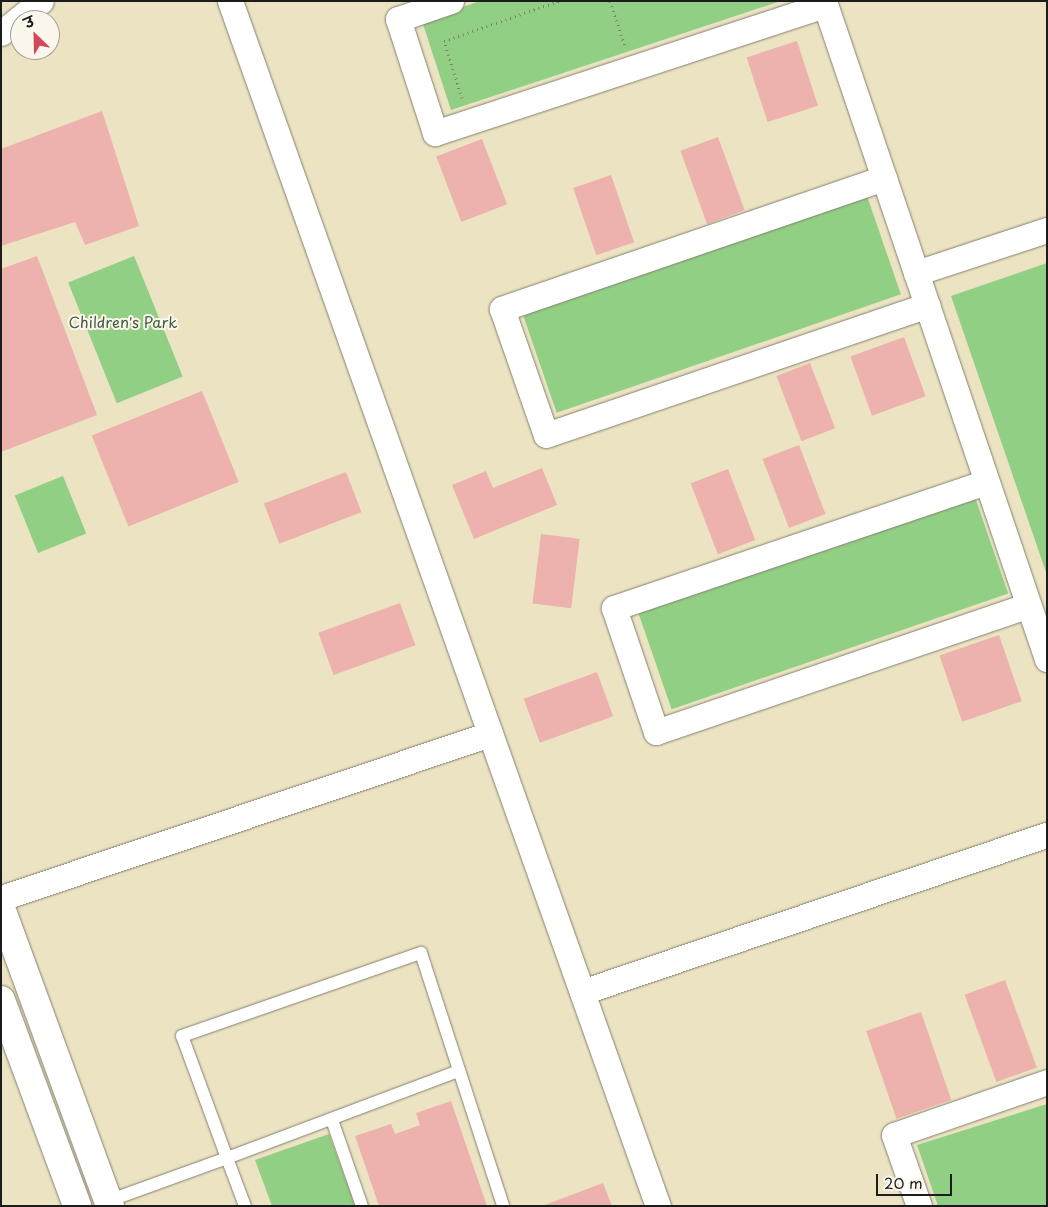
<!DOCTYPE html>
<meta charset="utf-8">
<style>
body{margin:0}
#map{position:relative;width:1048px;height:1207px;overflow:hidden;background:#ebe3c2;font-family:"Playpen Sans","Playpen Sans Deva",sans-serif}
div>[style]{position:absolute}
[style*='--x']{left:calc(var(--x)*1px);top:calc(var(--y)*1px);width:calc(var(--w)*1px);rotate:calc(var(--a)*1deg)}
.green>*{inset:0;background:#91cf85;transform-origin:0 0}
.building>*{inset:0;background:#eeb2ae;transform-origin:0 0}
.path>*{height:3px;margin-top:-1.5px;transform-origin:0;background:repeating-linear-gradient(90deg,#84806f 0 1px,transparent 0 5px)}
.roads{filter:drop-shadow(0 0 1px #84806f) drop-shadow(0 0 1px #84806f)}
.service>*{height:12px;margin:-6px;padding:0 6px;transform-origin:6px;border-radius:6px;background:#fff}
.minor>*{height:25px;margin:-12.5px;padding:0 12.5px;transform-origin:12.5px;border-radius:12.5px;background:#fff}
.tertiary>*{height:28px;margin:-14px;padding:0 14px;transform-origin:14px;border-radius:14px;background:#fff}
span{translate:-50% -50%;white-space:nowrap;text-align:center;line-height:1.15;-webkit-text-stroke:4px #fbf7ec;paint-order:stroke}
.park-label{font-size:15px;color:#455b41}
.frame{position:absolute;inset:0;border:2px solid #1c1c1c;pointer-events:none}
.north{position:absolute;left:10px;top:10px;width:50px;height:50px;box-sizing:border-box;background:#fbf7ec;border:1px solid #a29f99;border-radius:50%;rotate:336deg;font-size:14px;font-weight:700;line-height:20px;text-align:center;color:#1c1c1c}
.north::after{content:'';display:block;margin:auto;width:18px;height:22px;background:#d1495b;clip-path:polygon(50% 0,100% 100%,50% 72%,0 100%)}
.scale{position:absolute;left:876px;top:1174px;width:76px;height:22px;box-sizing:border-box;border:2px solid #1c1c1c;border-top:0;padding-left:6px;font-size:15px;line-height:18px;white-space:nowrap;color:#1c1c1c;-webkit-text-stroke:4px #fbf7ec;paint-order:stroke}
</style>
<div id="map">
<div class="green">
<i style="clip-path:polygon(480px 1px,781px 1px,451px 110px,422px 21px)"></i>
<i style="left:867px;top:196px;width:104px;height:364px;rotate:71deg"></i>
<i style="left:134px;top:256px;width:130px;height:71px;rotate:68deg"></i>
<i style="clip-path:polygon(1047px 263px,1047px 575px,951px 296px)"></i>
<i style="left:63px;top:476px;width:62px;height:52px;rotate:68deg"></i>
<i style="left:975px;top:497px;width:102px;height:356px;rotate:71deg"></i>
<i style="clip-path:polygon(1047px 1104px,1047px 1206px,938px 1206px,917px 1145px)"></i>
<i style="clip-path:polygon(329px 1134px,355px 1206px,272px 1206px,255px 1160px)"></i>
</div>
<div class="building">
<i style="left:797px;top:41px;width:68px;height:53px;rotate:72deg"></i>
<i style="clip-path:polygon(102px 111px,139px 226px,85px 245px,75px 222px,1px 246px,1px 149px)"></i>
<i style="left:718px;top:137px;width:78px;height:40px;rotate:70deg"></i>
<i style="left:482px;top:139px;width:70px;height:49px;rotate:69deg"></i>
<i style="left:611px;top:175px;width:71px;height:40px;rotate:71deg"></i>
<i style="clip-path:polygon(37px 256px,97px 415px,1px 452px,1px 269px)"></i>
<i style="left:904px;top:337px;width:63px;height:57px;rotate:70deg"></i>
<i style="left:810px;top:363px;width:70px;height:36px;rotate:69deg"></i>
<i style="left:202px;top:391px;width:98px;height:119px;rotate:68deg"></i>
<i style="left:799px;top:445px;width:74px;height:39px;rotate:69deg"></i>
<i style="clip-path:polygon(542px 468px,557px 505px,474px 539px,452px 485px,486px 471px,493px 488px)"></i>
<i style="left:728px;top:469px;width:76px;height:40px;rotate:69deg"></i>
<i style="left:346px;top:472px;width:43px;height:88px;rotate:69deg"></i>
<i style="left:541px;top:534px;width:39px;height:70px;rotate:7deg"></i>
<i style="left:400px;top:603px;width:45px;height:87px;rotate:70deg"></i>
<i style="left:999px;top:635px;width:70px;height:63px;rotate:71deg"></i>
<i style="left:597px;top:672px;width:47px;height:78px;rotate:70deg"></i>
<i style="left:1005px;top:980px;width:93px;height:43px;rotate:70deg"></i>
<i style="left:921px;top:1012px;width:93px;height:58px;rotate:71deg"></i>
<i style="clip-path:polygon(451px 1101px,487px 1206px,379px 1206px,355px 1136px,391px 1124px,395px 1134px,420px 1125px,416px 1113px)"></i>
<i style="clip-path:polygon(603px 1183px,612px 1206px,542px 1206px)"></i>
</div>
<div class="path">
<i style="--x:610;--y:1;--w:47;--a:71.6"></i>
<i style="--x:462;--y:98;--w:60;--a:-107.5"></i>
<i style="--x:444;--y:41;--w:122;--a:-19.2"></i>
</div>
<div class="roads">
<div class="service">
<i style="--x:332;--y:1120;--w:91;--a:70.8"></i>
<i style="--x:108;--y:1201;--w:127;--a:-19.9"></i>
<i style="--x:227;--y:1158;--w:130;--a:-110.2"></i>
<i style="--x:182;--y:1036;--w:253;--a:-19.2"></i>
<i style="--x:421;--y:953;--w:266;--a:72"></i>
<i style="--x:245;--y:1206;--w:51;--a:-110.6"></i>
<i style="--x:227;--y:1158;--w:248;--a:-20.6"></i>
</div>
<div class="minor">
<i style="--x:230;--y:1;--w:1279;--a:70.45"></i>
<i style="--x:451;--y:1;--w:56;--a:161.2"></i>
<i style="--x:398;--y:19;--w:120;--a:72"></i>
<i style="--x:435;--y:133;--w:410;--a:-18.2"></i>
<i style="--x:824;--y:1;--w:695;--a:71.28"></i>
<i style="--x:1;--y:33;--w:51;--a:-38.7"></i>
<i style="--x:884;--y:178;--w:404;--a:161.1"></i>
<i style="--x:502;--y:309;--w:133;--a:70.8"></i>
<i style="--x:546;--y:435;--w:403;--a:-18.8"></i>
<i style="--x:916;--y:273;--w:138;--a:-18.2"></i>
<i style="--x:986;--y:482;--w:393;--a:161.3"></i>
<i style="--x:614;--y:608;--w:131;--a:71.3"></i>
<i style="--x:656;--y:732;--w:393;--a:-18.8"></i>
<i style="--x:1;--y:898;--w:516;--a:-18.54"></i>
<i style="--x:582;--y:992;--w:491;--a:-18.7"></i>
<i style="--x:919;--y:1206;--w:75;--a:-109.4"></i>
<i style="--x:894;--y:1135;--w:162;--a:-19.1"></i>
</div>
<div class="tertiary">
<i style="--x:1;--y:908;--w:317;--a:69.9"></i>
<i style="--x:1;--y:1000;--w:220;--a:69.7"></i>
</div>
</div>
<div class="park-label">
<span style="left:123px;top:322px">Children's Park</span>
</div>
<div class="frame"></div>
<div class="north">उ</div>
<div class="scale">20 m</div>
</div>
